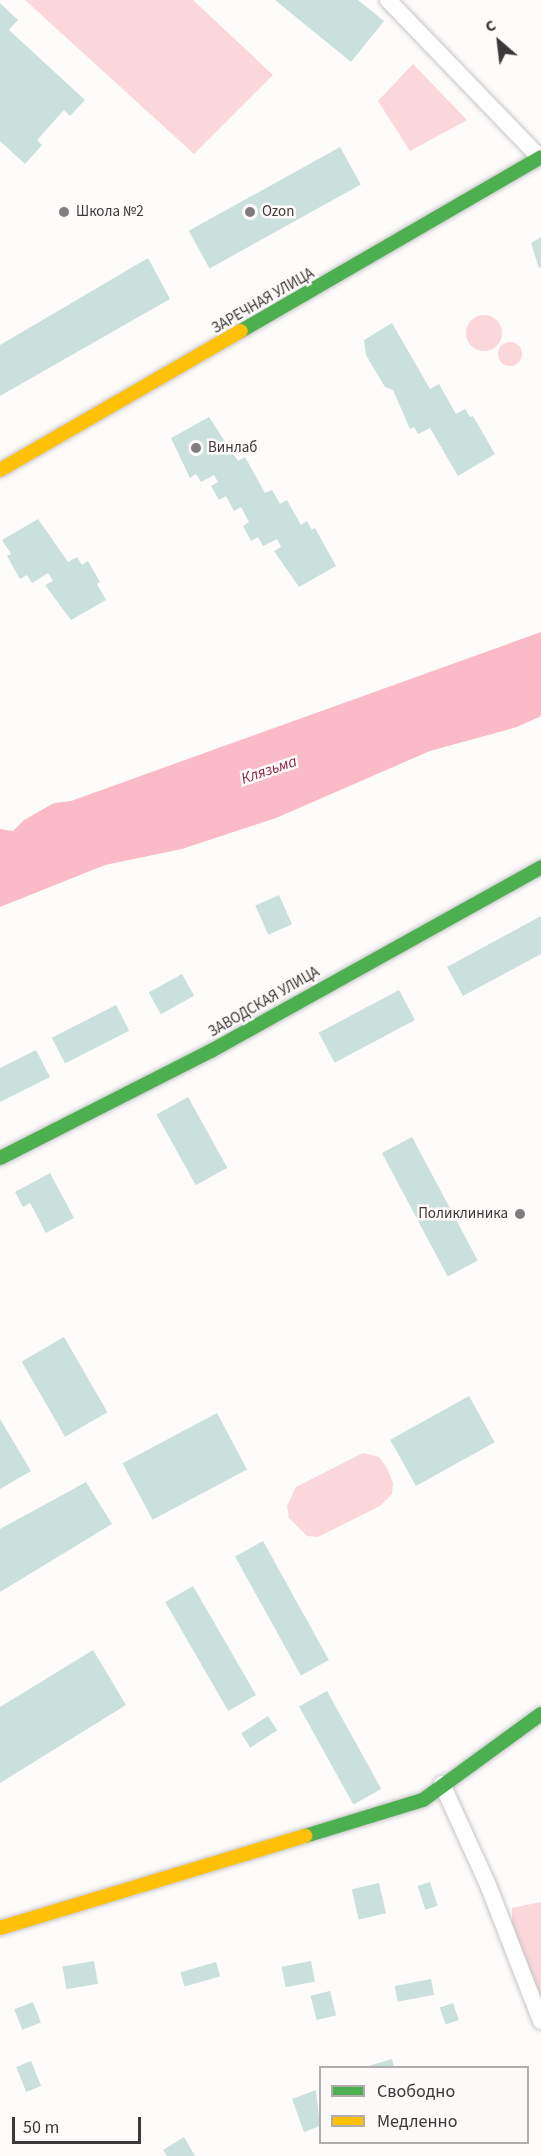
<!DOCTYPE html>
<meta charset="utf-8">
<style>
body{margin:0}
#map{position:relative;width:541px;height:2156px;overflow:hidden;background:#fefbfb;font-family:"Source Sans 3",sans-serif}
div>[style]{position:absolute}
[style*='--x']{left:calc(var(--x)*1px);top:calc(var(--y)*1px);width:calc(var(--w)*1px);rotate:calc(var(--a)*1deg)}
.green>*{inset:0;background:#fbd7dc}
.round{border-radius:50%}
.water>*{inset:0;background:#fabbc6}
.building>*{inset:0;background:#cae0dd;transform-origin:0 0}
.roads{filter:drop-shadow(0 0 2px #c6c5c5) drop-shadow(0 0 2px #c6c5c5)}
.street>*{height:16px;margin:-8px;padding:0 8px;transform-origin:8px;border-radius:8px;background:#fffefe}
.fast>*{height:14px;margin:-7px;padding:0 7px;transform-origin:7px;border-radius:7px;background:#4caf50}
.slow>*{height:14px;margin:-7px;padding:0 7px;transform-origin:7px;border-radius:7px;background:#ffc107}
.dots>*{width:16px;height:16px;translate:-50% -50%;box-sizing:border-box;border:3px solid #fffafa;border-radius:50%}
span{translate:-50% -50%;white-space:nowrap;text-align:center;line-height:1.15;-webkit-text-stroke:5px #fffafa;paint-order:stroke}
.poi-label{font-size:15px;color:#3b3939}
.left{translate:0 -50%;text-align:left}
.right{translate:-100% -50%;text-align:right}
.street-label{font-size:15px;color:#3b3939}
.water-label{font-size:16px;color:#8e2844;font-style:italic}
.legend{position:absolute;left:319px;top:2066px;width:210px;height:78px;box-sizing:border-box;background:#fffafa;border:2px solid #b1adad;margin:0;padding:8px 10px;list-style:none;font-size:18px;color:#3b3939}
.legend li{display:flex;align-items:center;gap:12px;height:30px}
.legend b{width:30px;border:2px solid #b1adad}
.north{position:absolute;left:469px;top:12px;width:60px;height:60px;-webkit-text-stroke:4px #fffafa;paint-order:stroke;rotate:332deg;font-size:16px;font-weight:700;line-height:24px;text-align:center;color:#3b3939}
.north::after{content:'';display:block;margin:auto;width:21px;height:27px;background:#3b3939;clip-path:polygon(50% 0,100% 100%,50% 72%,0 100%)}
.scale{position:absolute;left:12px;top:2117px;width:129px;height:27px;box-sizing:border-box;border:3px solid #3b3939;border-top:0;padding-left:8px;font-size:18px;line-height:21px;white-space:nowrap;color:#3b3939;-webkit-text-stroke:4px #fffafa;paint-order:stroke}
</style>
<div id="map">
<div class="green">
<i style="clip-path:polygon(25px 0,193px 0,273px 75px,194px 154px)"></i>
<i style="clip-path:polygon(413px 64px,467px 120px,410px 151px,378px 101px)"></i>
<i class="round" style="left:466px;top:315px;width:36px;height:36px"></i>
<i class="round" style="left:498px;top:342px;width:24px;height:24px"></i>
<i style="clip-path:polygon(363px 1453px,379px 1457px,387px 1468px,393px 1483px,392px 1494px,380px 1506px,318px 1537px,307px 1536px,289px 1518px,287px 1506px,296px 1487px)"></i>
<i style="clip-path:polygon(541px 1902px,541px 2014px,512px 1936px,512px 1908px)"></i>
</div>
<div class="water">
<i style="clip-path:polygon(541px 632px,541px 716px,517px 727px,430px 751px,276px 818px,182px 849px,105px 865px,0 907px,0 829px,13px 831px,24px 820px,54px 803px,71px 801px)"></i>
</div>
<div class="building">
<i style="clip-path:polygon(275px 0,358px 0,384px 21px,351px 62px)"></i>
<i style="clip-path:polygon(0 3px,18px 20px,9px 30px,85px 100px,70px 116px,64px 110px,37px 140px,42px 145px,25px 164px,0 141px)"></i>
<i style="left:340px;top:147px;width:43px;height:173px;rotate:61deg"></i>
<i style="clip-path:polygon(541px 237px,541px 267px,539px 268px,531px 243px)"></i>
<i style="clip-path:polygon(148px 258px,170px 299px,0 396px,0 345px)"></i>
<i style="clip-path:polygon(392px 323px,430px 389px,439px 384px,456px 414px,465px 409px,470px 417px,473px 416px,495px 454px,458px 476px,430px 428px,418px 434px,414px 427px,410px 429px,393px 390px,385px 387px,366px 355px,364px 340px)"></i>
<i style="clip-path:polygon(209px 417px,238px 461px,245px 457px,265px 493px,272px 490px,280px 504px,287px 500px,301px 525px,307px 521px,312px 530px,315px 528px,336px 566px,299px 587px,274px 551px,281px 547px,277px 539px,263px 546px,258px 537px,251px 541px,243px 526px,249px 522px,241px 507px,234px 511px,226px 496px,219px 500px,211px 486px,218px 482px,214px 475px,201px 482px,196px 474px,190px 478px,171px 438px)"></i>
<i style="clip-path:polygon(38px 519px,68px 562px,77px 557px,82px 565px,88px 561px,100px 582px,97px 584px,106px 600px,71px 620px,45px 585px,53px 581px,48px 573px,32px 583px,27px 575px,20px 579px,7px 556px,11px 554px,2px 540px)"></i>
<i style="left:279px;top:895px;width:32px;height:26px;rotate:66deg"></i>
<i style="clip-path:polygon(541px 916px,541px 954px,463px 996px,447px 967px)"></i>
<i style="left:182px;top:974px;width:25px;height:38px;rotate:61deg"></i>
<i style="left:399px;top:990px;width:34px;height:91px;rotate:62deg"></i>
<i style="left:116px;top:1005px;width:29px;height:72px;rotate:63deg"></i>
<i style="clip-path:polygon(36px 1050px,50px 1077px,0 1102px,0 1068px)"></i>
<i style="left:188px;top:1097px;width:81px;height:36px;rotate:61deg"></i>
<i style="left:412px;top:1137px;width:140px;height:34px;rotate:62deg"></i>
<i style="clip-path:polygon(50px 1173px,74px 1218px,46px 1233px,30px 1203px,23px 1207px,15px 1192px)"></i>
<i style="left:64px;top:1337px;width:87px;height:49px;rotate:60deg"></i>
<i style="left:469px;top:1396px;width:53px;height:90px;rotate:61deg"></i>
<i style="left:217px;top:1413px;width:64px;height:107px;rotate:62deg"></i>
<i style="clip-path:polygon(0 1419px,31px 1471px,0 1489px)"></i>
<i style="clip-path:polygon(86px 1482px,112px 1524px,0 1592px,0 1529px)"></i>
<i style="left:263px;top:1541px;width:136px;height:32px;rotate:61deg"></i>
<i style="left:193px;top:1586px;width:126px;height:32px;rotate:60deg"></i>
<i style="clip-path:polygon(93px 1650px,126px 1705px,0 1783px,0 1707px)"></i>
<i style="left:327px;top:1691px;width:112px;height:32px;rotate:61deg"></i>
<i style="left:268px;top:1716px;width:17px;height:32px;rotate:57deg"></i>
<i style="left:430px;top:1882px;width:25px;height:13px;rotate:72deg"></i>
<i style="left:379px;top:1883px;width:31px;height:28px;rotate:77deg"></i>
<i style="left:94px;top:1961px;width:23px;height:32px;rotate:80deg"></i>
<i style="left:311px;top:1961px;width:21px;height:30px;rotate:79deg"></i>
<i style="left:216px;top:1962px;width:15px;height:37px;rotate:74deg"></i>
<i style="left:431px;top:1979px;width:16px;height:37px;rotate:79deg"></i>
<i style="left:330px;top:1991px;width:25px;height:20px;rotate:76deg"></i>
<i style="left:33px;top:2002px;width:22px;height:20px;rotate:69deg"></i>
<i style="left:453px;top:2003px;width:18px;height:14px;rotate:71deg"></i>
<i style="clip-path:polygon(392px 2059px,394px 2068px,365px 2068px,365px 2067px)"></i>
<i style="left:31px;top:2061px;width:27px;height:16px;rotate:68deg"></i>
<i style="clip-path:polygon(316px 2090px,320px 2126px,304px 2132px,292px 2099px)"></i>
<i style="clip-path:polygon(184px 2137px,195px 2156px,167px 2156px,163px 2150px)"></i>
</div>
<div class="roads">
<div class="street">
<i style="--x:388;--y:0;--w:219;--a:46.1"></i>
<i style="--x:442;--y:1784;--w:111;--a:65.5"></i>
<i style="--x:488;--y:1885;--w:146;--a:68.7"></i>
</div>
<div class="fast">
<i style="--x:241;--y:331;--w:347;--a:-30.1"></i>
<i style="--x:0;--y:1158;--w:237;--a:-26.9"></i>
<i style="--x:211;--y:1051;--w:378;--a:-29.1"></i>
<i style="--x:305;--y:1836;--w:123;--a:-17"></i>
<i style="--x:423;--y:1800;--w:146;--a:-36.1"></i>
</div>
<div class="slow">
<i style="--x:0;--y:470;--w:278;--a:-30"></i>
<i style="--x:0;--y:1928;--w:319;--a:-16.8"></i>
</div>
</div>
<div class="dots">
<i style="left:64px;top:212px;background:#7f7d7d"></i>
<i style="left:250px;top:212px;background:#7f7d7d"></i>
<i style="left:196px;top:448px;background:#7f7d7d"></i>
<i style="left:520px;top:1214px;background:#7f7d7d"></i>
</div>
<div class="poi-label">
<span class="left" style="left:76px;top:212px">Школа №2</span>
<span class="left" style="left:262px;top:212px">Ozon</span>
<span class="left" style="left:208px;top:448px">Винлаб</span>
<span class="right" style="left:508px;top:1214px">Поликлиника</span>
</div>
<div class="street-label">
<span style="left:263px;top:301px;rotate:-30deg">ЗАРЕЧНАЯ УЛИЦА</span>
<span style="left:264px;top:1002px;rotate:-30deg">ЗАВОДСКАЯ УЛИЦА</span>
</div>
<div class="water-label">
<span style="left:269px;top:770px;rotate:-19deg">Клязьма</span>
</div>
<ul class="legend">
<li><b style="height:8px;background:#4caf50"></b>Свободно</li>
<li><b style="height:8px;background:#ffc107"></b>Медленно</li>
</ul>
<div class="north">С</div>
<div class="scale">50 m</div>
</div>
